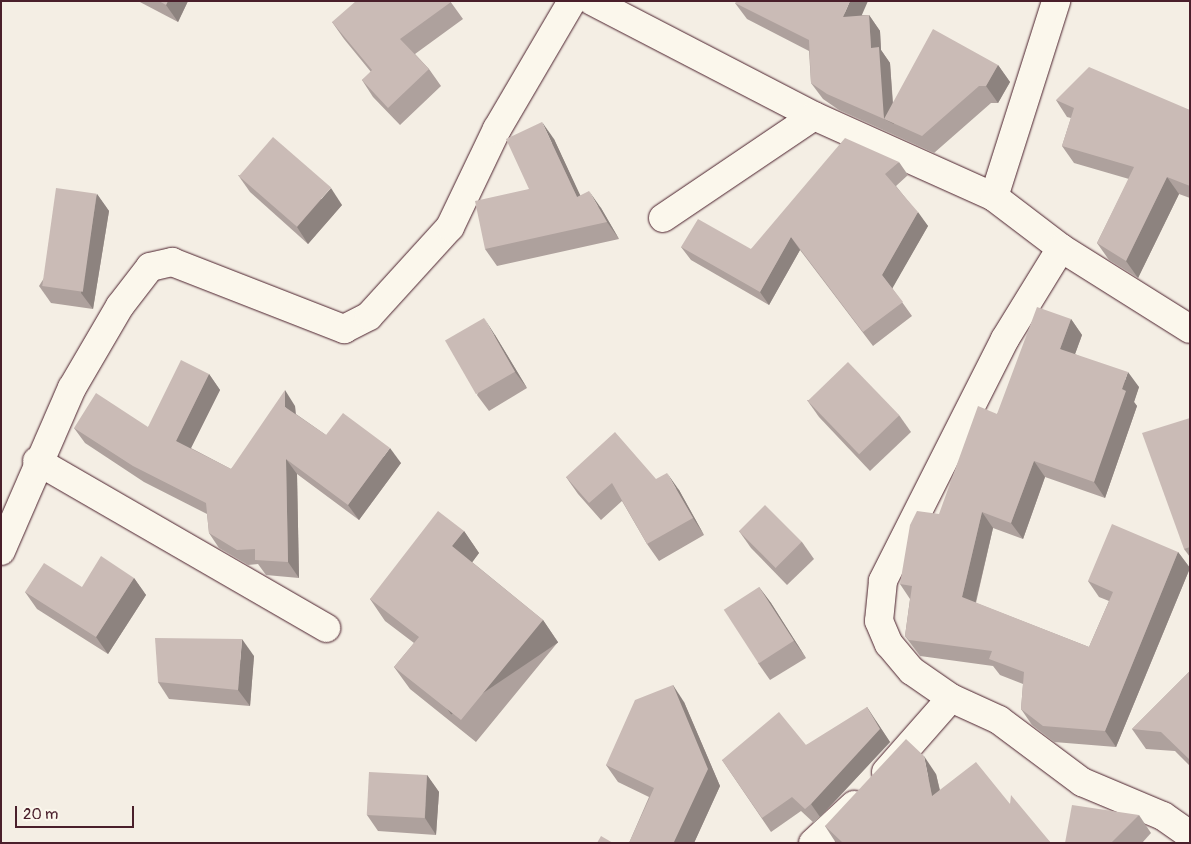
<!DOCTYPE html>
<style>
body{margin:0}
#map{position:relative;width:1191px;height:844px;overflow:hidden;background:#f4eee4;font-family:Pangolin,sans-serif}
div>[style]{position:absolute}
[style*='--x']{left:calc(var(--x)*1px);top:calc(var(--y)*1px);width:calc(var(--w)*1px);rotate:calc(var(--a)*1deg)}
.roads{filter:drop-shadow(0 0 1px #4a1f2b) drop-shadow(0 0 1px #4a1f2b)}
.minor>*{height:28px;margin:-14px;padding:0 14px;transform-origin:14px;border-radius:14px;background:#fbf7ec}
.wall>*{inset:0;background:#aea19d}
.shaded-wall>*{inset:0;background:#8d837f;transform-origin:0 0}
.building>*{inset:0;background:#cabbb6;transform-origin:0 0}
span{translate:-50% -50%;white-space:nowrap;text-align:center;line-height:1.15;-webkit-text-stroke:4.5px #fbf7ec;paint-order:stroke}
.frame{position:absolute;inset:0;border:2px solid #4a1f2b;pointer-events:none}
.scale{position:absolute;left:15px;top:806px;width:119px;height:22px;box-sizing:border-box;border:2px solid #4a1f2b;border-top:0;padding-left:6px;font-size:15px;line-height:18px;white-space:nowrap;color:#4a1f2b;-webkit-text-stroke:4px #fbf7ec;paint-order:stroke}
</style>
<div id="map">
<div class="roads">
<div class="minor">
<i style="--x:592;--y:1;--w:250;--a:27.4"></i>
<i style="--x:814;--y:116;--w:197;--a:24.2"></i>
<i style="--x:994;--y:197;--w:84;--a:37.3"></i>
<i style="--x:1061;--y:248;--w:152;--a:32.1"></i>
<i style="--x:994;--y:197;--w:206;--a:-72.4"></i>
<i style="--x:663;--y:218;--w:182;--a:-34"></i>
<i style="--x:1061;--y:248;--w:107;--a:121.6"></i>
<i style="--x:1005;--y:339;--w:271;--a:116.8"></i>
<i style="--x:883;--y:581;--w:40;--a:95.7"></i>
<i style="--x:879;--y:621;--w:25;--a:67"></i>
<i style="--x:889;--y:644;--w:35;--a:50"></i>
<i style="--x:912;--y:671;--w:47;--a:34.7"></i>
<i style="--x:951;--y:698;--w:53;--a:24.6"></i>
<i style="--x:999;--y:720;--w:104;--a:36.8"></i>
<i style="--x:1082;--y:782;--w:88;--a:22.8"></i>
<i style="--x:1163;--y:816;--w:33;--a:35"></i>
<i style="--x:37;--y:461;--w:334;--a:30"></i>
<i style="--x:1;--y:551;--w:178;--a:-66.5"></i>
<i style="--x:72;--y:388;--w:95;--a:-59.7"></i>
<i style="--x:120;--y:306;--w:49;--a:-52.4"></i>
<i style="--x:150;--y:267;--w:23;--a:-13"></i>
<i style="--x:172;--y:262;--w:185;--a:21.3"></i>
<i style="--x:344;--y:329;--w:28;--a:-27"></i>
<i style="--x:369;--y:316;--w:120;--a:-47.7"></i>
<i style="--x:450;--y:227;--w:109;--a:-64.4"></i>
<i style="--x:497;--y:129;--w:148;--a:-59.6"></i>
<i style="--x:886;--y:772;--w:98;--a:-48.7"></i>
<i style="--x:813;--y:843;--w:56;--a:-42.8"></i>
</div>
</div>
<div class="wall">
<i style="clip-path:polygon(138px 1px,188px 1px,178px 22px)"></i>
<i style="clip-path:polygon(450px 1px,463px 19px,415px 54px,429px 69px,441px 86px,400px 125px,373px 97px,362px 80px,371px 72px,344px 39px,332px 22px)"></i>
<i style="clip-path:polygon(735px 3px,862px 15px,869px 15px,880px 31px,881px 50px,890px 63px,893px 102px,998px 65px,1010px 82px,998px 103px,991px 103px,934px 153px,839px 110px,823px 99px,811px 83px,809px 51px,747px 19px)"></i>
<i style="clip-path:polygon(1056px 100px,1190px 110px,1190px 198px,1179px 194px,1138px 278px,1109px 260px,1097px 243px,1129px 179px,1074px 163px,1062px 146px,1071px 118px,1067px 117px)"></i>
<i style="clip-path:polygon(554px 139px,580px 196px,601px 208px,619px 239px,497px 266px,485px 249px,529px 189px)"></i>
<i style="clip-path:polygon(899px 162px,908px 175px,896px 186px,928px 226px,892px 288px,912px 316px,873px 346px,800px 250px,769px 305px,691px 260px,681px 247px,751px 249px)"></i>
<i style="clip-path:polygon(238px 175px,342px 205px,308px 244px,250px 192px)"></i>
<i style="clip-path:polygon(97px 194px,109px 211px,93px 309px,51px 303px,39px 286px)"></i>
<i style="clip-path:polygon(1071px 319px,1082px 335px,1075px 354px,1139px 387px,1134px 402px,1137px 406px,1105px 498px,1045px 477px,1023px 539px,993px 528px,976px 603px,1089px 647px,1109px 601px,1099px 597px,1088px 581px,1178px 552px,1190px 568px,1116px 747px,1054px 742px,1032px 725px,1021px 709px,1023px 684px,1000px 675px,993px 666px,920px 656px,905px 636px,910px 599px,900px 584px,997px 414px)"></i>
<i style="clip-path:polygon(495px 335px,527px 388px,489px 411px,477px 395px)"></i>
<i style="clip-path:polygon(209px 374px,220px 390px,191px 448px,231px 469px,295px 406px,296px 414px,326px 435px,401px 463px,359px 520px,297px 474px,299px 578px,266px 575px,258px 564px,248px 565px,219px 548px,209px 533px,207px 514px,144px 482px,85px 443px,74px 428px,148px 427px)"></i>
<i style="clip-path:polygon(807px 400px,899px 415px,911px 432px,870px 471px,819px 417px)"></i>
<i style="clip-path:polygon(1190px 418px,1190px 557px,1184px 549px)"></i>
<i style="clip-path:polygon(566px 477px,656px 479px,679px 490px,704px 535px,659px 561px,647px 544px,622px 501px,601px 520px,578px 494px)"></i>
<i style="clip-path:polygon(464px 531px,479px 553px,472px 562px,543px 620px,558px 642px,476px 742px,410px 689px,394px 667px,414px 643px,385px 621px,370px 599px)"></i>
<i style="clip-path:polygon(739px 531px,802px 542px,814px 559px,787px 585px,751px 548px)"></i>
<i style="clip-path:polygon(134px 578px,146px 595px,108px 654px,37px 609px,25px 592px,82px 587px)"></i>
<i style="clip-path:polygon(759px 587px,771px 603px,806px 658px,770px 680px,758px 663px)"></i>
<i style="clip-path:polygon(254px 656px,250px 706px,169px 699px,158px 682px)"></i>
<i style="clip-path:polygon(1190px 671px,1190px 766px,1175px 751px,1146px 749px,1132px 729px)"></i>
<i style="clip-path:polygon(684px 702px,720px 786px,694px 843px,629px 843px,649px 797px,618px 782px,606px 765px)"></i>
<i style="clip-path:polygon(876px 721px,890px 742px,820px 817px,814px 823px,801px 811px,771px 832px,722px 760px,806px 745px)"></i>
<i style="clip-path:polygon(936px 774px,940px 790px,1010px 804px,1051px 843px,836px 843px,825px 826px)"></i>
<i style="clip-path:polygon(427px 775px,439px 792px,436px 835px,378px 831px,367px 815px)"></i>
<i style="clip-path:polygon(1139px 815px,1151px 833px,1142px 843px,1065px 843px)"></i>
</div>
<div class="shaded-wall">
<i style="clip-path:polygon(168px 1px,188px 1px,178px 22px,166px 5px)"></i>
<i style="clip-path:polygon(850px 1px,868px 1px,854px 33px,843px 17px)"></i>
<i style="clip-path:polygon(869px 15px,880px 31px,881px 50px,890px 63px,894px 124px,884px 119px,871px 48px)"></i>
<i style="clip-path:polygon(998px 65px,1010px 82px,998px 103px,986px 86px)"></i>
<i style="clip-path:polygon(542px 122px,554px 139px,589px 214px,577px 197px)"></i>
<i style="clip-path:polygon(1167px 177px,1179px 194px,1138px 278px,1126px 261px)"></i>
<i style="clip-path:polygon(331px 188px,342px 205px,308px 244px,297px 227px)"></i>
<i style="clip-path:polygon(589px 191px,601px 208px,619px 239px,607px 222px)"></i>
<i style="clip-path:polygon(97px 194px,109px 211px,93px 309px,81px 293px)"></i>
<i style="clip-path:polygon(918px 212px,928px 226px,892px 289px,882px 275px)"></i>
<i style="clip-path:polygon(791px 237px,800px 250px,769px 305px,760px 292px)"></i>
<i style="clip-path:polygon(484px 318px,495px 335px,527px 388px,515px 372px)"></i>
<i style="clip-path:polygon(1071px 319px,1082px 335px,1071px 365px,1060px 349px)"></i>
<i style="clip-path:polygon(1128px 372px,1139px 387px,1134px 402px,1137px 406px,1105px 498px,1094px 482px,1122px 389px)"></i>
<i style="clip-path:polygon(209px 374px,220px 390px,187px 456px,176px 441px)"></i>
<i style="clip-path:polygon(285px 390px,295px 406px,296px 423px,285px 407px)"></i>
<i style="clip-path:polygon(390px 448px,401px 463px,359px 520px,348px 505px)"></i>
<i style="clip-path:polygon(286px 459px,297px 474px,299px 578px,288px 562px)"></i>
<i style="clip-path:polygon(1034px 461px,1045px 477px,1023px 539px,1011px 523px)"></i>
<i style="clip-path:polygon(667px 473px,679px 490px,704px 535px,693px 518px)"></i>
<i style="clip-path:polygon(982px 512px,993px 528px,973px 613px,962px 597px)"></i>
<i style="clip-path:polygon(464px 531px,479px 553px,468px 568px,452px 546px)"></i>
<i style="clip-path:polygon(1178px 552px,1190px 568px,1116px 747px,1105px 731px)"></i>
<i style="clip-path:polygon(134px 578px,146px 595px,108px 654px,96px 637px)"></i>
<i style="clip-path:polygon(759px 587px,771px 603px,806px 658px,794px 641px)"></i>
<i style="left:543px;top:620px;width:27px;height:129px;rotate:56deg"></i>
<i style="clip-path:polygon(242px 639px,254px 656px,250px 706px,238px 690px)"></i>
<i style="clip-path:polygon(673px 685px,684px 702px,720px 786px,694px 843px,675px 843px,674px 842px)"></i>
<i style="clip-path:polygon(867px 707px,890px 742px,820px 817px,811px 804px)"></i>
<i style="clip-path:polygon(924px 756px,936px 774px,945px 814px,932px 796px)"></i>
<i style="clip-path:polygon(427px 775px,439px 792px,436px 835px,425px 818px)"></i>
</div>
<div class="building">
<i style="clip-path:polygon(159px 1px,168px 1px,166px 5px)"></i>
<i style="clip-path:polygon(356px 1px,450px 1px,451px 2px,400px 39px,429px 69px,388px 108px,362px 80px,372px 70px,332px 22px)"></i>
<i style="clip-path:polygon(737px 1px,850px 1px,843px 17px,869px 15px,871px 48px,879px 47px,884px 119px,827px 94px,811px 83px,809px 40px,735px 3px)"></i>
<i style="clip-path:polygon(933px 29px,998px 65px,986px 86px,979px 86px,922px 136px,884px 119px)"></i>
<i style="clip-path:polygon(1089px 67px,1190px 110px,1190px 186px,1167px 177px,1126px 261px,1097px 243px,1134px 167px,1062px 146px,1074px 108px,1056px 100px)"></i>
<i style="clip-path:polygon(542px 122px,577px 197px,589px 191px,607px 222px,485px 249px,475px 201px,529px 189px,506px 139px)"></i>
<i style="left:273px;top:137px;width:77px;height:52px;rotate:41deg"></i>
<i style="clip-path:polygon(845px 138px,899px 162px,885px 174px,918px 212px,882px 275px,903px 302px,863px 332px,791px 237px,760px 292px,681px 247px,698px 219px,751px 249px)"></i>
<i style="left:56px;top:188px;width:41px;height:99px;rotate:8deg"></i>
<i style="clip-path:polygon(1037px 307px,1071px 319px,1060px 349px,1128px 372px,1122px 389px,1126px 391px,1094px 482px,1034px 461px,1011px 523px,982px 512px,962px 597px,1089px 647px,1113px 592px,1088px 581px,1112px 524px,1178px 552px,1105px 731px,1043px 726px,1021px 709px,1024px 672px,989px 659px,992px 651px,909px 640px,905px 636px,912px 586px,900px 584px,910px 525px,917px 511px,939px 514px,978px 406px,997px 414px)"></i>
<i style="left:484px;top:318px;width:62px;height:45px;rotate:60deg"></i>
<i style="clip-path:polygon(181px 360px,209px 374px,176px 441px,231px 469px,285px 390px,285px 407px,326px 435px,343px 413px,390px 448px,348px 505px,286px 459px,288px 562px,255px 560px,255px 549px,237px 550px,209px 533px,206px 503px,133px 466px,74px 428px,96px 393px,148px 427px)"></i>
<i style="left:848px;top:362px;width:74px;height:56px;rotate:46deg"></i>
<i style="clip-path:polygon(1190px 418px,1190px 547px,1184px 549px,1142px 433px)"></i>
<i style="clip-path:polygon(615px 432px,656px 479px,667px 473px,693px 518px,647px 544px,612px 483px,589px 503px,566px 477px)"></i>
<i style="left:765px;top:505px;width:52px;height:37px;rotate:45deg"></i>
<i style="clip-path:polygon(438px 511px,464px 531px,452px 546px,543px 620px,461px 720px,394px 667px,419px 637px,370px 599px)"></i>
<i style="clip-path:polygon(101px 556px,134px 578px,96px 637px,25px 592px,44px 563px,82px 587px)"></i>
<i style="left:759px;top:587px;width:64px;height:42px;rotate:57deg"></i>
<i style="clip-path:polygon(155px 638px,242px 639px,238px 690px,158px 682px)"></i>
<i style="clip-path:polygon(1190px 671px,1190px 760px,1161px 732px,1132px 729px)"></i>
<i style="clip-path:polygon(673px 685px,708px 769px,674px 842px,676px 843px,629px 843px,654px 788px,606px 765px,635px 700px)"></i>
<i style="clip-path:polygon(867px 707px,880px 729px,811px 804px,805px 809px,792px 797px,762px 818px,722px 760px,779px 712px,806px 745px)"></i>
<i style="clip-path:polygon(906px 739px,924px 756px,932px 796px,976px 762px,1010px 804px,1011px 795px,1051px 843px,843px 843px,825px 826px)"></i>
<i style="left:369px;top:772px;width:58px;height:43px;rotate:3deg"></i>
<i style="clip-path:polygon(1072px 805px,1139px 815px,1111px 843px,1065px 843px)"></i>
<i style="clip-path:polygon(601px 836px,613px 843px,597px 843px)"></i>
</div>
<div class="frame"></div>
<div class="scale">20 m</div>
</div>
